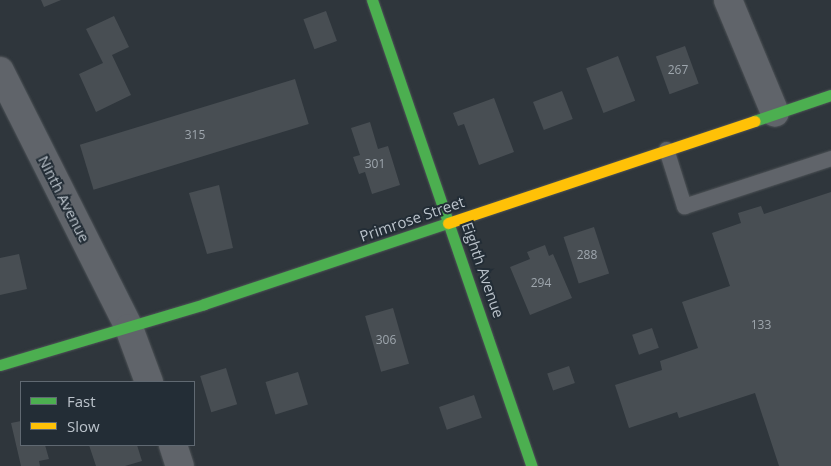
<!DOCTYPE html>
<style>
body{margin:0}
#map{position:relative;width:831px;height:466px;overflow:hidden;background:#2f363c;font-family:"Open Sans",sans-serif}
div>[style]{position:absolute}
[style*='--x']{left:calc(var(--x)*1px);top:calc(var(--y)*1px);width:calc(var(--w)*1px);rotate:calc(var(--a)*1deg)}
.building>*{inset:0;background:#484e53;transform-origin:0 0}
.roads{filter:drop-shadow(0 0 1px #4d5256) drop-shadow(0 0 1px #4d5256)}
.lane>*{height:15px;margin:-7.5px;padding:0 7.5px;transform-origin:7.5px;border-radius:7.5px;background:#60646a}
.street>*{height:28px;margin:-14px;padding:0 14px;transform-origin:14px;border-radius:14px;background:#60646a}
.fast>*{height:11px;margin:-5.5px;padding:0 5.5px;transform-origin:5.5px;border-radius:5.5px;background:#4caf50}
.slow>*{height:11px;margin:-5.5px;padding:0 5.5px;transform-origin:5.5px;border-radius:5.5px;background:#ffc107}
span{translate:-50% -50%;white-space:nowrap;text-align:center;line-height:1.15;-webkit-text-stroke:4px #232d36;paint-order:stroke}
.number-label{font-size:12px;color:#9ea6ad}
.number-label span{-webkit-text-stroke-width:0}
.street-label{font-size:15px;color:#bbc3cb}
.legend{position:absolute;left:20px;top:381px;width:175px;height:65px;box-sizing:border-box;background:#232d36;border:1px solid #606972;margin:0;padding:6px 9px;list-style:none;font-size:15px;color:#bbc3cb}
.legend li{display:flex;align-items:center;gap:10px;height:25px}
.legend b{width:25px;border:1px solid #606972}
</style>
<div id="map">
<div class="building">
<i style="clip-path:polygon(41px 0,61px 0,44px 7px)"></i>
<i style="left:326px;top:11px;width:32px;height:24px;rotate:70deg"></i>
<i style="clip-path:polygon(114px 16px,129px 47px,112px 55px,131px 95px,96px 112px,79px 74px,103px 63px,86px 29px)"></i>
<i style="left:685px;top:46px;width:40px;height:31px;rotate:70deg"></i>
<i style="left:618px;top:56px;width:48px;height:34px;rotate:69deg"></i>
<i style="left:295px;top:79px;width:47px;height:225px;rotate:73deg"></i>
<i style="left:562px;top:91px;width:30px;height:31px;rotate:69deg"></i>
<i style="clip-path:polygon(494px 98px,514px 152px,479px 165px,464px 124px,458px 126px,453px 113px)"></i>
<i style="clip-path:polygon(370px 122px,378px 149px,388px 146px,400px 185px,372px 194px,365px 172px,359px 174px,353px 157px,360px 155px,351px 128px)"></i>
<i style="clip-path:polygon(219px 185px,233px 248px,207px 254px,189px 193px)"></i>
<i style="clip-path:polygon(831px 192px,831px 466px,779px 466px,755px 393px,679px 418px,677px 412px,629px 428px,615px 385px,662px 370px,660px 361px,698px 348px,682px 302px,730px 286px,712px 233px,741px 223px,738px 213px,761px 206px,764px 214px)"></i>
<i style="left:594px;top:227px;width:49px;height:32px;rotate:72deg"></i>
<i style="clip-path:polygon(545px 245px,549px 256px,553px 254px,572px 298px,530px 315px,510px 267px,530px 259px,527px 252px)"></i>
<i style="clip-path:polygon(19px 254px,27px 289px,0 295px,0 258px)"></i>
<i style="left:393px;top:308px;width:58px;height:29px;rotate:74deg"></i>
<i style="left:652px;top:328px;width:21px;height:21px;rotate:71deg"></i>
<i style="left:569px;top:366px;width:18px;height:23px;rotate:71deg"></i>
<i style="left:226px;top:368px;width:38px;height:27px;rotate:73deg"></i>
<i style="left:298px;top:372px;width:34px;height:34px;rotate:73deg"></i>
<i style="left:474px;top:395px;width:24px;height:37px;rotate:71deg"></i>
<i style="clip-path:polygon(21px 421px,21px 445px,45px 445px,49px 459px,39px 461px,40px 466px,21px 466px,11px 423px)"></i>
<i style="clip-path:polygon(89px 445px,137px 445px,142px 461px,125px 466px,96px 466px)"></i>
</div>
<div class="roads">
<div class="lane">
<i style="--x:666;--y:149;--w:60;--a:72.5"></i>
<i style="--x:684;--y:206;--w:155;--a:-18.1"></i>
</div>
<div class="street">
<i style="--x:728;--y:0;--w:122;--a:67.4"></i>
<i style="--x:0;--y:71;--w:288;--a:63.3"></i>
<i style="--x:129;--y:328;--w:58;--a:69.7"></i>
<i style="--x:173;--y:445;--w:22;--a:72"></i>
</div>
<div class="fast">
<i style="--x:372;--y:0;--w:493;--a:71.1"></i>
<i style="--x:754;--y:121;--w:81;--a:-18.7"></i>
<i style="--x:0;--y:365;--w:213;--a:-16.6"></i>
<i style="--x:204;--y:304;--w:257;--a:-18.4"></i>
</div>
<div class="slow">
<i style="--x:448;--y:223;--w:323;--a:-18.4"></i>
</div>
</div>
<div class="number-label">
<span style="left:678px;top:70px">267</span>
<span style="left:195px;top:135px">315</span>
<span style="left:375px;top:164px">301</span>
<span style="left:587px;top:255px">288</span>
<span style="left:541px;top:283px">294</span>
<span style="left:761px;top:325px">133</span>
<span style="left:386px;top:340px">306</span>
</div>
<div class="street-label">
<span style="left:64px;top:199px;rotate:63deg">Ninth Avenue</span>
<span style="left:412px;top:219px;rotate:-19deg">Primrose Street</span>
<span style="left:483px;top:270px;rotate:71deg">Eighth Avenue</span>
</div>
<ul class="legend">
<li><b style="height:6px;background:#4caf50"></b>Fast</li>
<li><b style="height:6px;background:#ffc107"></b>Slow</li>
</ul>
</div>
